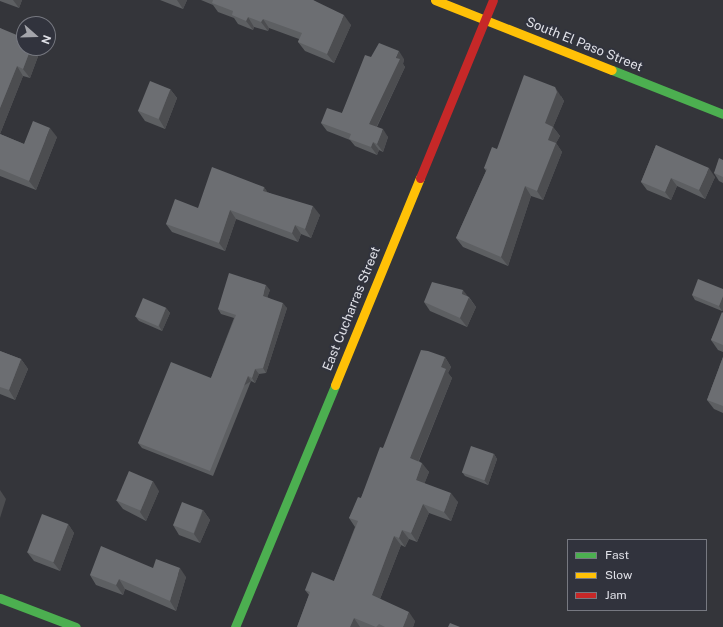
<!DOCTYPE html>
<style>
body{margin:0}
#map{position:relative;width:723px;height:627px;overflow:hidden;background:#34353a;font-family:"Public Sans",sans-serif}
div>[style]{position:absolute}
[style*='--x']{left:calc(var(--x)*1px);top:calc(var(--y)*1px);width:calc(var(--w)*1px);rotate:calc(var(--a)*1deg)}
.fast>*{height:9px;margin:-4.5px;padding:0 4.5px;transform-origin:4.5px;border-radius:4.5px;background:#4caf50}
.slow>*{height:9px;margin:-4.5px;padding:0 4.5px;transform-origin:4.5px;border-radius:4.5px;background:#ffc107}
.jam>*{height:9px;margin:-4.5px;padding:0 4.5px;transform-origin:4.5px;border-radius:4.5px;background:#c62828}
.wall>*{inset:0;background:#5d5f62}
.shaded-wall>*{inset:0;background:#4c4d50;transform-origin:0 0}
.building>*{inset:0;background:#6c6e72;transform-origin:0 0}
span{translate:-50% -50%;white-space:nowrap;text-align:center;line-height:1.15;-webkit-text-stroke:4px #31333d;paint-order:stroke}
.street-label{font-size:13px;color:#e0e1e8}
.legend{position:absolute;left:567px;top:539px;width:140px;height:72px;box-sizing:border-box;background:#31333d;border:1px solid #777981;margin:0;padding:5px 7px;list-style:none;font-size:12px;color:#e0e1e8}
.legend li{display:flex;align-items:center;gap:8px;height:20px}
.legend b{width:20px;border:1px solid #777981}
.north{position:absolute;left:16px;top:16px;width:40px;height:40px;box-sizing:border-box;background:#31333d;border:1px solid #777981;border-radius:50%;rotate:110deg;font-size:11px;font-weight:700;line-height:16px;text-align:center;color:#e0e1e8}
.north::after{content:'';display:block;margin:auto;width:14px;height:18px;background:#a4a5ab;clip-path:polygon(50% 0,100% 100%,50% 72%,0 100%)}
</style>
<div id="map">
<div class="fast">
<i style="--x:612;--y:70;--w:119;--a:21.6"></i>
<i style="--x:0;--y:598;--w:81;--a:20.9"></i>
<i style="--x:235;--y:627;--w:262;--a:-67.5"></i>
</div>
<div class="slow">
<i style="--x:435;--y:0;--w:190;--a:21.6"></i>
<i style="--x:335;--y:385;--w:224;--a:-67.7"></i>
</div>
<div class="jam">
<i style="--x:420;--y:178;--w:192;--a:-67.7"></i>
</div>
<div class="wall">
<i style="clip-path:polygon(0 0,22px 0,19px 8px,0 1px)"></i>
<i style="clip-path:polygon(160px 0,187px 0,183px 9px)"></i>
<i style="clip-path:polygon(201px 0,313px 0,351px 25px,334px 63px,305px 51px,298px 42px,299px 39px,269px 28px,268px 31px,254px 27px,253px 30px,238px 24px,234px 18px,218px 12px,213px 5px)"></i>
<i style="clip-path:polygon(0 28px,40px 51px,30px 78px,23px 76px,0 134px)"></i>
<i style="clip-path:polygon(371px 57px,404px 59px,403px 64px,405px 67px,377px 127px,388px 137px,383px 152px,379px 150px,377px 155px,355px 146px,350px 140px,327px 131px,321px 123px,342px 113px)"></i>
<i style="clip-path:polygon(170px 89px,177px 98px,165px 129px,145px 121px,138px 111px)"></i>
<i style="clip-path:polygon(561px 96px,564px 101px,553px 127px,560px 136px,556px 143px,562px 152px,543px 200px,531px 196px,508px 266px,463px 247px,456px 238px,486px 171px,484px 168px,497px 149px)"></i>
<i style="clip-path:polygon(0 134px,24px 144px,57px 137px,36px 190px,0 176px)"></i>
<i style="clip-path:polygon(656px 145px,715px 177px,705px 199px,677px 186px,671px 200px,647px 190px,641px 182px)"></i>
<i style="clip-path:polygon(723px 160px,723px 183px,719px 181px,714px 173px)"></i>
<i style="clip-path:polygon(264px 187px,267px 192px,320px 215px,311px 238px,301px 234px,298px 242px,236px 219px,225px 251px,172px 232px,166px 224px,198px 208px)"></i>
<i style="clip-path:polygon(723px 289px,723px 310px,722px 311px,695px 300px,692px 295px)"></i>
<i style="clip-path:polygon(270px 290px,267px 297px,287px 308px,266px 373px,259px 374px,255px 383px,251px 381px,213px 476px,142px 448px,138px 443px,211px 378px,234px 318px,221px 314px,218px 309px)"></i>
<i style="clip-path:polygon(468px 297px,469px 297px,476px 307px,467px 327px,430px 311px,424px 302px)"></i>
<i style="clip-path:polygon(166px 308px,170px 313px,162px 331px,139px 321px,135px 316px)"></i>
<i style="clip-path:polygon(723px 313px,723px 352px,718px 350px,711px 340px)"></i>
<i style="clip-path:polygon(0 351px,21px 359px,28px 369px,15px 400px,0 394px)"></i>
<i style="clip-path:polygon(445px 357px,451px 367px,448px 373px,452px 378px,419px 461px,429px 472px,424px 484px,458px 502px,451px 521px,429px 513px,417px 542px,409px 539px,405px 547px,401px 545px,380px 599px,415px 621px,413px 627px,297px 627px,309px 595px,305px 590px,334px 581px,355px 527px,349px 518px,361px 498px,383px 448px)"></i>
<i style="clip-path:polygon(723px 357px,723px 413px,714px 409px,707px 400px)"></i>
<i style="clip-path:polygon(494px 454px,497px 459px,488px 485px,465px 476px,462px 472px)"></i>
<i style="clip-path:polygon(159px 491px,146px 521px,123px 509px,116px 500px)"></i>
<i style="clip-path:polygon(203px 510px,210px 520px,200px 543px,179px 535px,173px 525px)"></i>
<i style="clip-path:polygon(68px 524px,74px 533px,60px 571px,34px 561px,27px 552px)"></i>
<i style="clip-path:polygon(153px 568px,186px 577px,176px 611px,125px 589px,123px 595px,96px 585px,90px 575px)"></i>
</div>
<div class="shaded-wall">
<i style="clip-path:polygon(13px 0,22px 0,19px 8px)"></i>
<i style="clip-path:polygon(177px 0,187px 0,183px 9px)"></i>
<i style="clip-path:polygon(344px 15px,351px 25px,334px 63px,327px 54px)"></i>
<i style="clip-path:polygon(248px 17px,254px 27px,253px 30px,246px 21px)"></i>
<i style="clip-path:polygon(263px 19px,269px 28px,268px 31px,261px 22px)"></i>
<i style="clip-path:polygon(31px 48px,38px 48px,40px 51px,30px 78px,23px 69px)"></i>
<i style="clip-path:polygon(399px 51px,404px 59px,403px 64px,405px 67px,374px 132px,369px 124px)"></i>
<i style="clip-path:polygon(17px 66px,23px 76px,0 134px,0 108px)"></i>
<i style="clip-path:polygon(555px 87px,564px 101px,553px 127px,560px 136px,556px 143px,562px 152px,543px 200px,537px 191px,548px 140px,545px 123px)"></i>
<i style="clip-path:polygon(170px 89px,177px 98px,165px 129px,159px 119px)"></i>
<i style="clip-path:polygon(50px 128px,57px 137px,36px 190px,29px 181px)"></i>
<i style="clip-path:polygon(383px 129px,388px 137px,383px 152px,377px 144px)"></i>
<i style="clip-path:polygon(373px 142px,379px 150px,377px 155px,371px 147px)"></i>
<i style="clip-path:polygon(709px 168px,715px 177px,705px 199px,699px 190px)"></i>
<i style="clip-path:polygon(671px 178px,677px 186px,671px 200px,665px 192px)"></i>
<i style="clip-path:polygon(525px 186px,531px 196px,508px 266px,501px 257px)"></i>
<i style="clip-path:polygon(264px 187px,270px 196px,263px 191px)"></i>
<i style="clip-path:polygon(313px 206px,320px 215px,311px 238px,305px 229px)"></i>
<i style="clip-path:polygon(230px 210px,236px 219px,225px 251px,219px 243px)"></i>
<i style="clip-path:polygon(295px 225px,301px 234px,298px 242px,292px 233px)"></i>
<i style="clip-path:polygon(266px 285px,270px 290px,266px 301px,263px 296px)"></i>
<i style="clip-path:polygon(463px 290px,476px 307px,467px 327px,460px 318px,462px 294px)"></i>
<i style="clip-path:polygon(723px 296px,723px 310px,722px 311px,719px 306px)"></i>
<i style="clip-path:polygon(283px 303px,287px 308px,266px 373px,263px 368px)"></i>
<i style="clip-path:polygon(166px 308px,170px 313px,162px 331px,159px 326px)"></i>
<i style="clip-path:polygon(445px 357px,451px 367px,448px 373px,452px 378px,416px 467px,410px 458px,441px 367px)"></i>
<i style="clip-path:polygon(21px 359px,28px 369px,15px 400px,9px 390px)"></i>
<i style="clip-path:polygon(255px 369px,259px 374px,255px 383px,252px 378px)"></i>
<i style="left:248px;top:376px;width:6px;height:102px;rotate:59deg"></i>
<i style="clip-path:polygon(494px 454px,497px 459px,488px 485px,484px 480px)"></i>
<i style="clip-path:polygon(422px 463px,429px 472px,422px 490px,416px 480px)"></i>
<i style="clip-path:polygon(153px 481px,159px 491px,146px 521px,140px 512px)"></i>
<i style="clip-path:polygon(0 490px,6px 499px,0 518px)"></i>
<i style="clip-path:polygon(451px 493px,458px 502px,451px 521px,444px 512px)"></i>
<i style="clip-path:polygon(423px 504px,429px 513px,417px 542px,411px 533px)"></i>
<i style="clip-path:polygon(203px 510px,210px 520px,200px 543px,194px 534px)"></i>
<i style="clip-path:polygon(68px 524px,74px 533px,60px 571px,53px 562px)"></i>
<i style="clip-path:polygon(402px 530px,409px 539px,405px 547px,399px 538px)"></i>
<i style="clip-path:polygon(394px 536px,401px 545px,378px 604px,372px 595px)"></i>
<i style="clip-path:polygon(180px 568px,186px 577px,176px 611px,170px 601px)"></i>
<i style="clip-path:polygon(119px 579px,125px 589px,123px 595px,116px 585px)"></i>
<i style="clip-path:polygon(409px 612px,415px 621px,413px 627px,403px 627px)"></i>
<i style="clip-path:polygon(354px 618px,360px 627px,350px 627px)"></i>
</div>
<div class="building">
<i style="clip-path:polygon(213px 0,313px 0,344px 15px,327px 54px,298px 42px,302px 33px,263px 19px,261px 22px,248px 17px,246px 21px,232px 15px,233px 11px,212px 3px)"></i>
<i style="clip-path:polygon(0 28px,24px 38px,24px 48px,31px 48px,23px 69px,17px 66px,0 108px)"></i>
<i style="clip-path:polygon(379px 43px,399px 51px,396px 58px,400px 59px,369px 124px,383px 129px,377px 144px,373px 142px,371px 147px,349px 139px,351px 134px,321px 123px,327px 108px,342px 113px,365px 55px,371px 57px)"></i>
<i style="clip-path:polygon(524px 75px,555px 87px,557px 92px,545px 123px,553px 127px,548px 140px,556px 143px,537px 191px,525px 186px,501px 257px,456px 238px,487px 169px,484px 168px,492px 147px,497px 149px)"></i>
<i style="left:150px;top:81px;width:22px;height:32px;rotate:22deg"></i>
<i style="clip-path:polygon(33px 121px,50px 128px,29px 181px,0 169px,0 134px,24px 144px)"></i>
<i style="clip-path:polygon(656px 145px,709px 168px,699px 190px,671px 178px,665px 192px,641px 182px)"></i>
<i style="clip-path:polygon(719px 158px,723px 160px,723px 177px,714px 173px)"></i>
<i style="clip-path:polygon(212px 167px,264px 187px,263px 191px,313px 206px,305px 229px,295px 225px,292px 233px,230px 210px,219px 243px,166px 224px,175px 199px,198px 208px)"></i>
<i style="clip-path:polygon(229px 273px,266px 285px,263px 296px,283px 303px,263px 368px,255px 369px,252px 378px,248px 376px,210px 471px,138px 443px,171px 362px,211px 378px,236px 315px,218px 309px)"></i>
<i style="clip-path:polygon(698px 279px,723px 289px,723px 296px,719px 306px,692px 295px)"></i>
<i style="clip-path:polygon(432px 282px,463px 290px,462px 294px,469px 297px,460px 318px,424px 302px)"></i>
<i style="left:143px;top:298px;width:25px;height:20px;rotate:23deg"></i>
<i style="clip-path:polygon(722px 312px,723px 313px,723px 345px,711px 340px)"></i>
<i style="clip-path:polygon(421px 350px,428px 351px,445px 357px,441px 367px,446px 369px,410px 458px,422px 463px,416px 480px,451px 493px,444px 512px,423px 504px,411px 533px,402px 530px,399px 538px,394px 536px,372px 595px,409px 612px,403px 627px,385px 627px,379px 624px,376px 627px,354px 618px,350px 627px,297px 627px,310px 592px,305px 590px,312px 572px,334px 581px,358px 521px,349px 518px,358px 497px,361px 498px,380px 447px,383px 448px)"></i>
<i style="clip-path:polygon(0 351px,21px 359px,9px 390px,0 387px)"></i>
<i style="clip-path:polygon(723px 357px,723px 406px,707px 400px)"></i>
<i style="left:471px;top:446px;width:24px;height:28px;rotate:19deg"></i>
<i style="left:129px;top:471px;width:26px;height:32px;rotate:23deg"></i>
<i style="left:182px;top:502px;width:22px;height:25px;rotate:21deg"></i>
<i style="left:42px;top:514px;width:28px;height:41px;rotate:21deg"></i>
<i style="clip-path:polygon(101px 546px,153px 568px,156px 559px,180px 568px,170px 601px,119px 579px,116px 585px,90px 575px)"></i>
<i style="clip-path:polygon(450px 623px,460px 627px,448px 627px)"></i>
</div>
<div class="street-label">
<span style="left:584px;top:45px;rotate:22deg">South El Paso Street</span>
<span style="left:352px;top:309px;rotate:-68deg">East Cucharras Street</span>
</div>
<ul class="legend">
<li><b style="height:5px;background:#4caf50"></b>Fast</li>
<li><b style="height:5px;background:#ffc107"></b>Slow</li>
<li><b style="height:5px;background:#c62828"></b>Jam</li>
</ul>
<div class="north">N</div>
</div>
